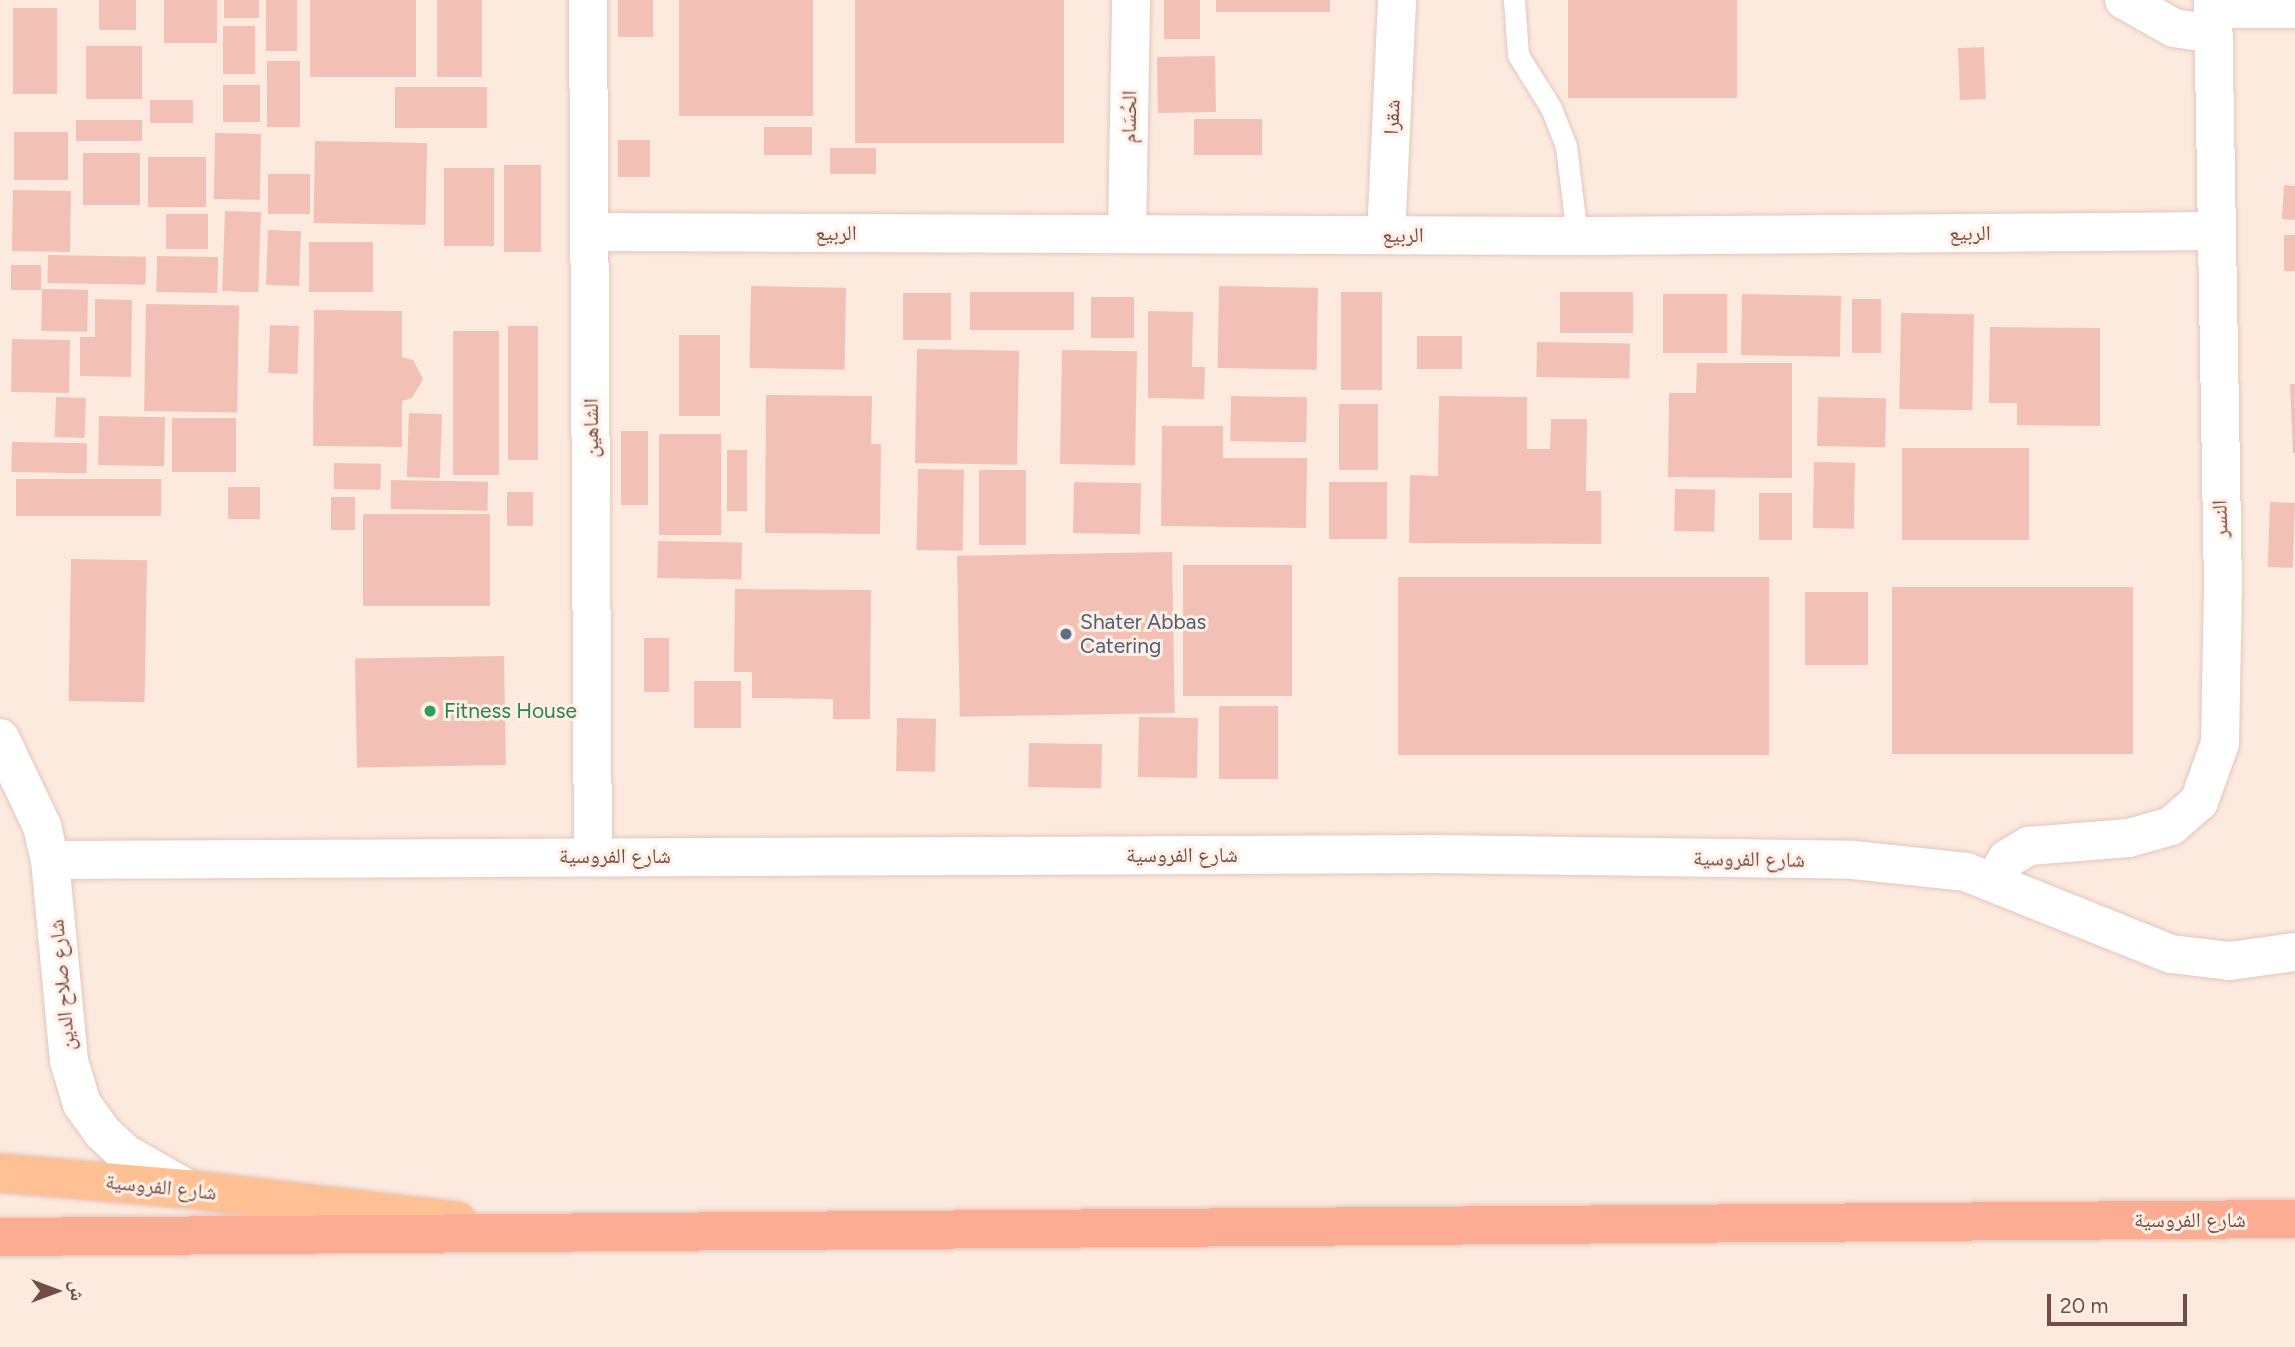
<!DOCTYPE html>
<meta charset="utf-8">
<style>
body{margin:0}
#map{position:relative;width:2295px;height:1347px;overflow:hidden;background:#fdeade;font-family:Figtree,"Noto Naskh Arabic",sans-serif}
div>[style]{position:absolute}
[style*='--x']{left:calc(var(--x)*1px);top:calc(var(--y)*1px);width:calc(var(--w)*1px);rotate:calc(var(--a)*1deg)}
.building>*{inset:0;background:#f3c0b5;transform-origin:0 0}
.roads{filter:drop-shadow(0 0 2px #e3c6bd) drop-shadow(0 0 2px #e3c6bd)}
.service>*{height:21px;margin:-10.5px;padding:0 10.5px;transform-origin:10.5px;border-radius:10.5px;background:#fff}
.minor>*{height:38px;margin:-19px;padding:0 19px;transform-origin:19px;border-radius:19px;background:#fff}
.tertiary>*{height:38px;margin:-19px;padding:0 19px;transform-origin:19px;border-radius:19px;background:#fff}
.primary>*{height:38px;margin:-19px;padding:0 19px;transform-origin:19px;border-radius:19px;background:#ffc093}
.trunk>*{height:38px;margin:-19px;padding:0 19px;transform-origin:19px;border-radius:19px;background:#fcac92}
.dots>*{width:19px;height:19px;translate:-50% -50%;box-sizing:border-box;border:4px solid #ffefe5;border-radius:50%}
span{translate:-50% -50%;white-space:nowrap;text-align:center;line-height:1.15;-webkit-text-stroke:6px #ffefe5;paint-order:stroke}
.street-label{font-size:21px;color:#734c46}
.service-label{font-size:21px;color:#4e5e75}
.left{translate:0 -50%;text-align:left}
.leisure-label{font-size:21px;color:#27864d}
.north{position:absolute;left:21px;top:1256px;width:70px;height:70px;-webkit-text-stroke:5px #ffefe5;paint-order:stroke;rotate:90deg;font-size:19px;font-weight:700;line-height:28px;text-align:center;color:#734c46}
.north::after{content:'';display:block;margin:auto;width:24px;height:32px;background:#734c46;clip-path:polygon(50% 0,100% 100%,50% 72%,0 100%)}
.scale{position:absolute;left:2047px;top:1294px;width:140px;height:32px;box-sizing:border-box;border:4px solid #734c46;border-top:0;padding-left:9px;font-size:21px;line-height:24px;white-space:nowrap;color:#734c46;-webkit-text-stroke:5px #ffefe5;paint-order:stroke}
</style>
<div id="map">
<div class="building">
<i style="left:99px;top:0;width:37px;height:30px"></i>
<i style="left:164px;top:0;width:53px;height:43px"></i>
<i style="left:224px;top:0;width:35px;height:18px"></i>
<i style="left:266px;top:0;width:31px;height:51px"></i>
<i style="left:310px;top:0;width:106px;height:77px"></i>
<i style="left:437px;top:0;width:45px;height:77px"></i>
<i style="left:618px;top:0;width:35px;height:37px"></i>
<i style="left:679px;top:0;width:134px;height:116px"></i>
<i style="left:855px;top:0;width:209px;height:143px"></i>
<i style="left:1164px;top:0;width:36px;height:39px"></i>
<i style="left:1216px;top:0;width:114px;height:12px"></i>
<i style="left:1568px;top:0;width:169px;height:98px"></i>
<i style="left:13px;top:8px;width:44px;height:86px"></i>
<i style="left:223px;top:26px;width:32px;height:48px"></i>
<i style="left:86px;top:46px;width:56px;height:53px"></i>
<i style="left:1984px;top:47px;width:52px;height:26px;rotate:88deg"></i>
<i style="left:1215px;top:56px;width:56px;height:58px;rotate:89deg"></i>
<i style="left:267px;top:61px;width:33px;height:66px"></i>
<i style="left:223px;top:85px;width:37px;height:37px"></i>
<i style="left:395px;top:87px;width:92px;height:41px"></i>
<i style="left:150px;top:100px;width:43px;height:23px"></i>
<i style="left:1194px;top:119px;width:68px;height:36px"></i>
<i style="left:76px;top:120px;width:66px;height:21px"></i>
<i style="left:764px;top:127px;width:48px;height:28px"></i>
<i style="left:14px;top:132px;width:54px;height:48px"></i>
<i style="left:215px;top:133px;width:46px;height:66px;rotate:1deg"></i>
<i style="left:618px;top:140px;width:32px;height:37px"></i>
<i style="left:315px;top:141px;width:112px;height:82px;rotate:1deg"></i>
<i style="left:830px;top:148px;width:46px;height:26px"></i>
<i style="left:83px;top:153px;width:57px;height:52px"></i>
<i style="left:148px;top:157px;width:58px;height:50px"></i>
<i style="left:504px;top:165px;width:37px;height:87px"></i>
<i style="left:444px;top:168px;width:50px;height:78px"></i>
<i style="left:268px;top:174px;width:42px;height:40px"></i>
<i style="clip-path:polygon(2284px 185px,2295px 186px,2295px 220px,2282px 219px)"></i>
<i style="left:13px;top:190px;width:58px;height:61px;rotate:1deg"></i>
<i style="left:225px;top:211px;width:36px;height:80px;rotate:2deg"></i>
<i style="left:166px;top:214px;width:42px;height:35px"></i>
<i style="left:268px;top:230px;width:33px;height:55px;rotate:2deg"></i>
<i style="left:2295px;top:235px;width:36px;height:11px;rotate:90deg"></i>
<i style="left:309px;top:242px;width:64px;height:50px"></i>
<i style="left:48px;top:255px;width:98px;height:28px;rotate:1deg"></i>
<i style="left:157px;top:256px;width:61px;height:36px;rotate:1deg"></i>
<i style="left:11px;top:265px;width:30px;height:25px"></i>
<i style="left:751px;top:286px;width:95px;height:82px;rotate:1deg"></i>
<i style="left:1219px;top:286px;width:99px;height:82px;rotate:1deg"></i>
<i style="left:42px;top:289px;width:46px;height:42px;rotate:1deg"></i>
<i style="left:970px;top:292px;width:104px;height:38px"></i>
<i style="left:1341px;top:292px;width:41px;height:98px"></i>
<i style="left:1560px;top:292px;width:73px;height:41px"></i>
<i style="left:903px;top:293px;width:48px;height:47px"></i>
<i style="left:1663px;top:294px;width:64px;height:59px"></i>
<i style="left:1742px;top:294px;width:99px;height:61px;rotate:1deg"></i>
<i style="left:1091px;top:297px;width:43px;height:41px"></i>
<i style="clip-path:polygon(95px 299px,132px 300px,131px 377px,80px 376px,80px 337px,95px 337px)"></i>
<i style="left:1852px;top:299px;width:29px;height:54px"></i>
<i style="left:146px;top:304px;width:93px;height:107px;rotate:1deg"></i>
<i style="clip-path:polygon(314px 310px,402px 311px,402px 357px,413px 360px,423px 379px,412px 398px,402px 401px,402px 447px,313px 446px)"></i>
<i style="clip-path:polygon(1148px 311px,1193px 312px,1192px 367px,1205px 367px,1204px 399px,1148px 398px)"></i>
<i style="left:1901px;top:313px;width:73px;height:96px;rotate:1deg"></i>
<i style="left:270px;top:325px;width:29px;height:48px;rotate:2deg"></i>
<i style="left:508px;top:326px;width:30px;height:134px"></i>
<i style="clip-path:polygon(1990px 327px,2100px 328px,2100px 426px,2017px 425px,2017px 403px,1989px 403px)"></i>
<i style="left:453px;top:331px;width:46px;height:144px"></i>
<i style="left:679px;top:335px;width:41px;height:81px"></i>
<i style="left:1417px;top:336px;width:45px;height:33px"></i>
<i style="left:12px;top:339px;width:58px;height:53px;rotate:1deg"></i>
<i style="left:1537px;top:342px;width:93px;height:35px;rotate:1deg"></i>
<i style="left:917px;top:349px;width:102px;height:114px;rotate:1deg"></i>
<i style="left:1062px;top:350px;width:75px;height:114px;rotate:1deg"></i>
<i style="clip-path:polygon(1697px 363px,1792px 363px,1792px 478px,1668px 477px,1669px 393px,1696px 393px)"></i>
<i style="clip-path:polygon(2290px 384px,2295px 384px,2295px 453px,2293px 453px)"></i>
<i style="clip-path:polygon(766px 395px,872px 396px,871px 444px,881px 444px,880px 534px,765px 533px)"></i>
<i style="left:1231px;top:396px;width:76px;height:45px;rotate:1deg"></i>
<i style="clip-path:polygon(1439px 396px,1527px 397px,1527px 449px,1550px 449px,1551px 419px,1587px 419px,1586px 491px,1601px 491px,1601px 544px,1409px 543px,1410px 475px,1438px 476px)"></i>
<i style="left:56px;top:397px;width:30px;height:40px;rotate:2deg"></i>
<i style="left:1818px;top:397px;width:68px;height:49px;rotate:1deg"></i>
<i style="left:1339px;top:404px;width:39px;height:66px"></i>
<i style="left:409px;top:413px;width:33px;height:64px;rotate:2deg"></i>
<i style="left:99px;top:416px;width:66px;height:49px;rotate:1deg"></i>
<i style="left:172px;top:418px;width:64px;height:54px"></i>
<i style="clip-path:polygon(1162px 426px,1223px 426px,1223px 458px,1307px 458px,1306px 528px,1161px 526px)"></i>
<i style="left:621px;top:431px;width:27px;height:74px"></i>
<i style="left:659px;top:434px;width:62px;height:101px"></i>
<i style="left:12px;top:442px;width:75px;height:30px;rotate:1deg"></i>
<i style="left:1902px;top:448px;width:127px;height:92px"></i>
<i style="left:727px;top:450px;width:20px;height:61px"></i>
<i style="left:1814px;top:462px;width:41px;height:66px;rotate:1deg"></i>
<i style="left:334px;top:463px;width:47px;height:26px;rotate:1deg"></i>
<i style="left:918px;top:469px;width:46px;height:81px;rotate:1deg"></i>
<i style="left:979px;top:470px;width:47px;height:75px"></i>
<i style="left:16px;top:479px;width:145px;height:37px"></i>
<i style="left:391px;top:480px;width:97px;height:29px;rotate:1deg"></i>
<i style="left:1074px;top:482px;width:67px;height:51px;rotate:1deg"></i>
<i style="left:1329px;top:482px;width:58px;height:57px"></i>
<i style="left:228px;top:487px;width:32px;height:32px"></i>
<i style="left:1675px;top:489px;width:40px;height:42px;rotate:1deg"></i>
<i style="left:507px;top:492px;width:26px;height:34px"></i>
<i style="left:1759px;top:493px;width:33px;height:47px"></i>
<i style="left:331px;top:497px;width:24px;height:33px"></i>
<i style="left:2270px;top:502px;width:25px;height:65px;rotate:2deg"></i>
<i style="left:363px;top:514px;width:127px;height:92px"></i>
<i style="left:658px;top:541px;width:84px;height:37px;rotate:1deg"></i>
<i style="left:1172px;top:552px;width:161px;height:215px;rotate:89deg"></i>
<i style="left:71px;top:559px;width:76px;height:142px;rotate:1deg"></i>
<i style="left:1183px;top:565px;width:109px;height:131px"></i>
<i style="left:1398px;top:577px;width:371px;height:178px"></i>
<i style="left:1892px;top:587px;width:241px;height:167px"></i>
<i style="clip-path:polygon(735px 589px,871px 590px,870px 719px,833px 719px,833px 699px,752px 698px,752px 672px,734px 672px)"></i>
<i style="left:1805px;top:592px;width:63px;height:73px"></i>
<i style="left:644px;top:638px;width:25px;height:54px"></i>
<i style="left:504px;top:656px;width:109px;height:149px;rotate:89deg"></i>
<i style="left:694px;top:681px;width:47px;height:47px"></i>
<i style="left:1219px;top:706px;width:59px;height:73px"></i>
<i style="left:1139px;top:717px;width:59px;height:60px;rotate:1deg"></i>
<i style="left:897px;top:718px;width:39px;height:53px;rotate:1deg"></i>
<i style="left:1029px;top:743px;width:73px;height:44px;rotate:1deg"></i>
</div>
<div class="roads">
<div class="service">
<i style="--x:1514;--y:0;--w:55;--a:85.8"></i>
<i style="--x:1518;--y:55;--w:62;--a:58.1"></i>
<i style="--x:1551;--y:108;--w:41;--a:68.5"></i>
<i style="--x:1566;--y:146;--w:91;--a:83"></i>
</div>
<div class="minor">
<i style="--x:588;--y:0;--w:856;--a:89.67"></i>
<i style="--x:2124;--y:0;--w:57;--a:29.2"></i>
<i style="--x:2174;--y:28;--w:40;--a:8.5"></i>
<i style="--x:2213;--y:9;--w:82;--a:0"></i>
<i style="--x:589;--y:232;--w:988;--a:0.23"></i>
<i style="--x:1577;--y:236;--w:640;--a:-0.45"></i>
<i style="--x:1127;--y:234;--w:234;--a:-89"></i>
<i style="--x:1386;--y:235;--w:235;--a:-87.3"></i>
<i style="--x:50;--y:860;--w:1384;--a:-0.25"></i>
<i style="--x:1434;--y:854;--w:420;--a:0.8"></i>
<i style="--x:1854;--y:860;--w:113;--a:6.1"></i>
<i style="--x:1966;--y:872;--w:221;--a:21.8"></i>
<i style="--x:2171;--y:954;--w:59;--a:6.8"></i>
<i style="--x:2230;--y:961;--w:66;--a:-7.9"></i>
<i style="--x:1994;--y:880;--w:25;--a:-58"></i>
<i style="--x:2007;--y:859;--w:26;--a:-31"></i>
<i style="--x:2029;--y:846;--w:100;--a:-4.6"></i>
<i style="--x:2129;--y:838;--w:44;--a:-15.9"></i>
<i style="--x:2171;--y:826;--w:37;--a:-41"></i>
<i style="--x:2199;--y:802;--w:63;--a:-70.4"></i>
<i style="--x:2220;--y:743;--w:156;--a:-88.9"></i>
<i style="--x:2223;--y:587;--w:587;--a:-90.98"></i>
</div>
<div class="tertiary">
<i style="--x:0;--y:738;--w:98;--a:64.5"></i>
<i style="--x:42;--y:826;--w:35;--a:77"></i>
<i style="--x:50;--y:860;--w:202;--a:84.6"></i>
<i style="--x:69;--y:1061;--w:45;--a:73.2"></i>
<i style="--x:82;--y:1104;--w:34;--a:54"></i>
<i style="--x:102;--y:1132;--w:33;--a:43"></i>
<i style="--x:126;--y:1154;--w:70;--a:29.8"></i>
</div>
<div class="primary">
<i style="--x:0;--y:1173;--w:188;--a:4.9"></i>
<i style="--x:187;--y:1189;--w:272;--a:6.8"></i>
</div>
<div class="trunk">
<i style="--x:0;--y:1237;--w:2295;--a:-0.45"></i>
</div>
</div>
<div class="dots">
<i style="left:1066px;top:634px;background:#5c6f8a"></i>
<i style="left:430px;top:711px;background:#2e9e5b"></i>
</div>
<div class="street-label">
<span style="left:1129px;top:117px;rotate:-89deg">الحُسَام</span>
<span style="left:1392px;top:117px;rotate:-87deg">شقرا</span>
<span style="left:836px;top:233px">الربيع</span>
<span style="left:1970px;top:233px">الربيع</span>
<span style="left:1403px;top:235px">الربيع</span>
<span style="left:591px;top:428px;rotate:-90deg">الشاهين</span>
<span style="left:2220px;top:519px;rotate:-92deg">النسر</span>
<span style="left:1182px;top:855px">شارع الفروسية</span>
<span style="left:615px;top:856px">شارع الفروسية</span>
<span style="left:1749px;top:859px;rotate:1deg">شارع الفروسية</span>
<span style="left:62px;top:985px;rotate:-95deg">شارع صلاح الدين</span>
<span style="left:161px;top:1187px;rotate:6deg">شارع الفروسية</span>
<span style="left:2190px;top:1220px">شارع الفروسية</span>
</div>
<div class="service-label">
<span class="left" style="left:1080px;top:634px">Shater Abbas<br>Catering</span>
</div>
<div class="leisure-label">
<span class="left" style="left:444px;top:711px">Fitness House</span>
</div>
<div class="north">ش</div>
<div class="scale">20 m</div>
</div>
